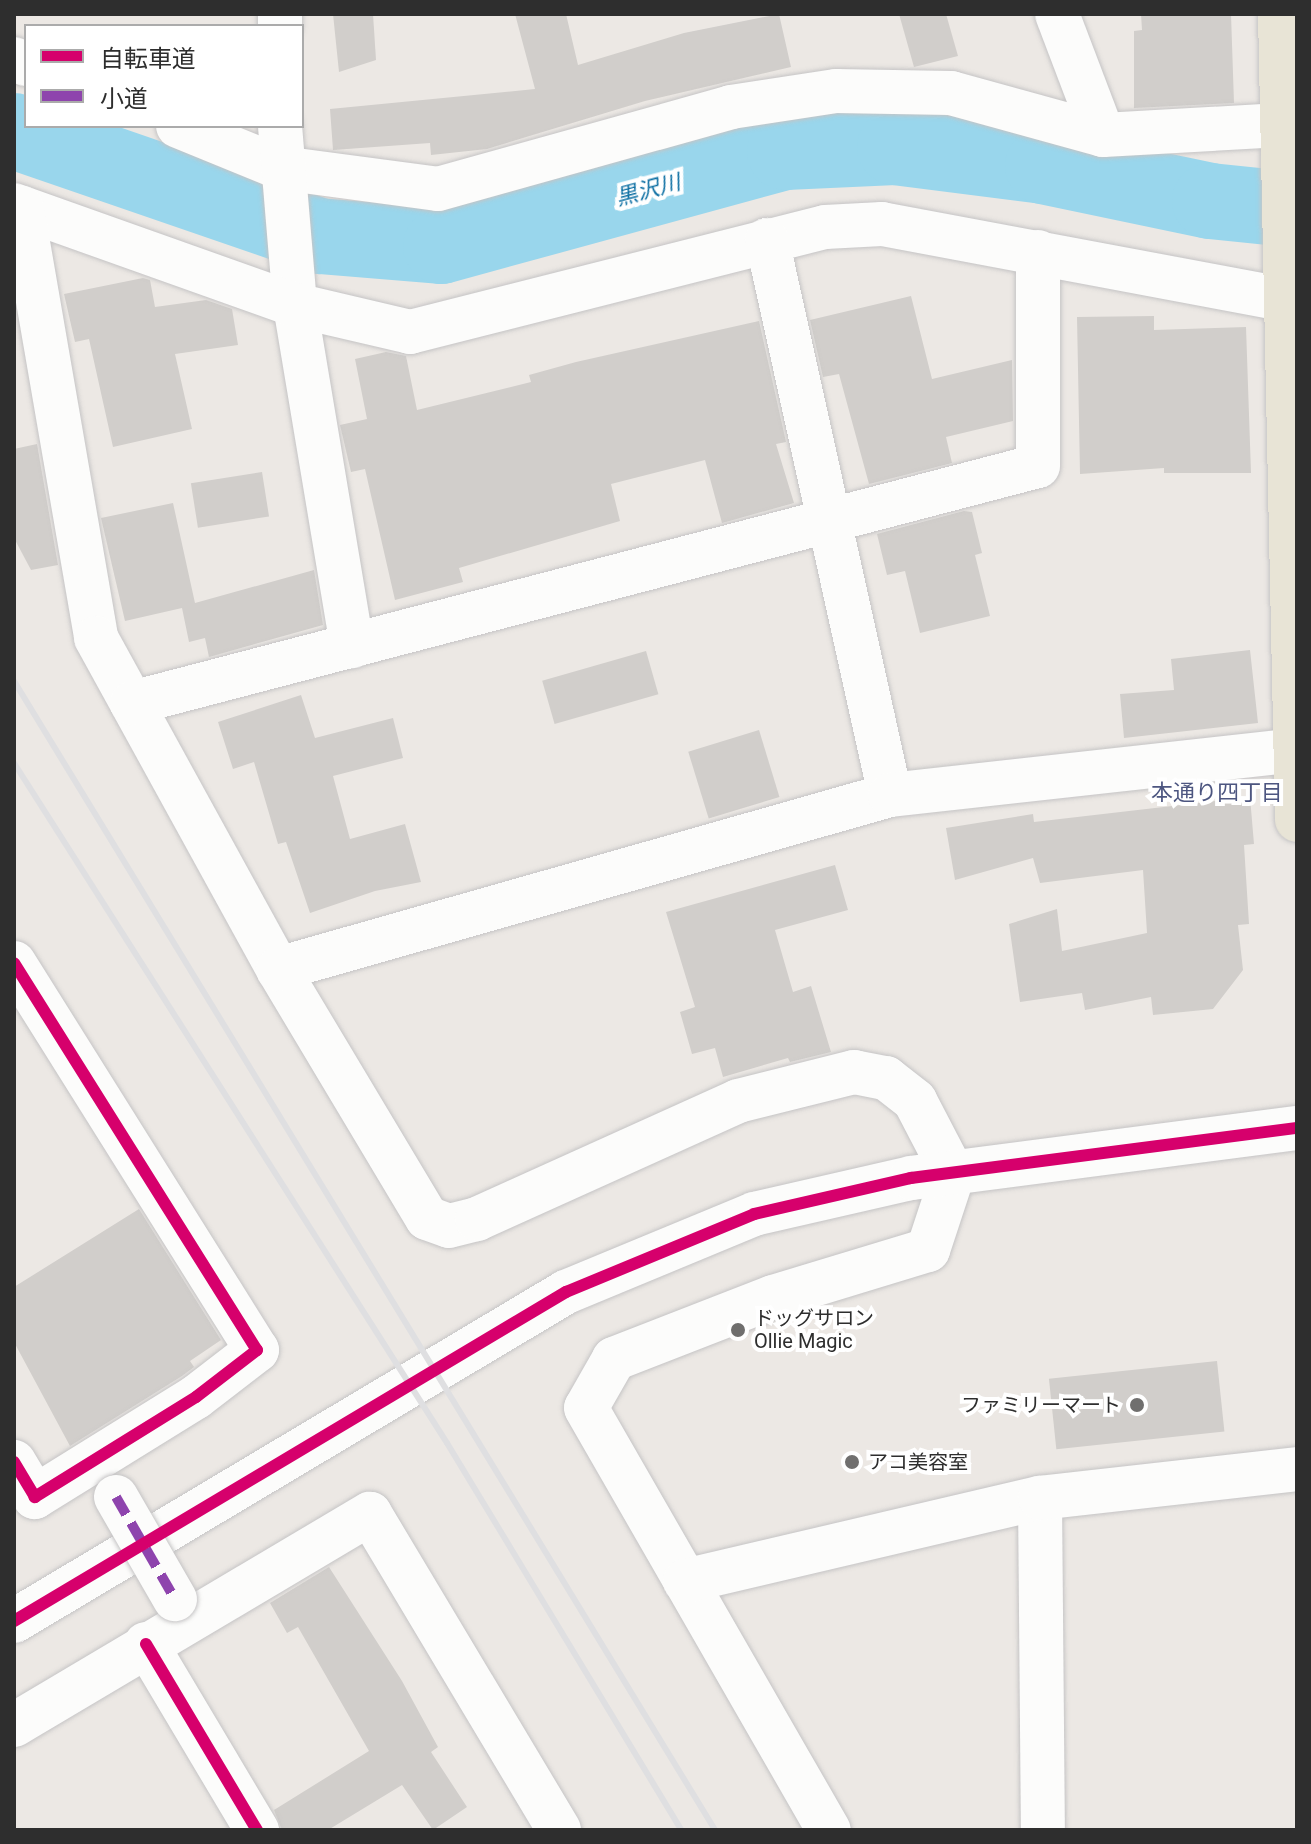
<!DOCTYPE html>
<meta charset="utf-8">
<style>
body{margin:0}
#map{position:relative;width:1311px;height:1844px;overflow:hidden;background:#ece8e4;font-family:Roboto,"Noto Sans JP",sans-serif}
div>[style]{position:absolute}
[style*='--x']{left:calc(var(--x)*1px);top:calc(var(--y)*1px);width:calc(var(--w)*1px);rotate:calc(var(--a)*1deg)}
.river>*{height:76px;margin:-38px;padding:0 38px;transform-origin:38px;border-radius:38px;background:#99d6ec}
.building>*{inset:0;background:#d1cecb;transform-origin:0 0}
.roads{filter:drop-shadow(0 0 2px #c5c4c5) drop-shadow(0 0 2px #c5c4c5)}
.minor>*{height:44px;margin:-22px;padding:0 22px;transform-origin:22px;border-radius:22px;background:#fcfcfb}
.major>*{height:44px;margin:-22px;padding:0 22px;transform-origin:22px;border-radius:22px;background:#e8e4d6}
.rail>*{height:6px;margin:-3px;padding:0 3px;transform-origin:3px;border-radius:3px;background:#dfdfe1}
.bridges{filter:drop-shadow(0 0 2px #c5c4c5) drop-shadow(0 0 2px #c5c4c5)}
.minor-bridge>*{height:44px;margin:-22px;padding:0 22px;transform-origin:22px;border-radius:22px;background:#fcfcfb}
.quiet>*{height:10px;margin-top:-5px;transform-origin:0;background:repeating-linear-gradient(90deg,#8e44ad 0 20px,transparent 0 30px)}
.cycleway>*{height:12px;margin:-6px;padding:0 6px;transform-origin:6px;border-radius:6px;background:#d6006c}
.dots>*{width:22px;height:22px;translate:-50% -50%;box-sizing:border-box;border:4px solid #fff;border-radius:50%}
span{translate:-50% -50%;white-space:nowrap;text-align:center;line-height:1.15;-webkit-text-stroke:8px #fff;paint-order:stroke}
.poi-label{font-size:20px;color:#2e2e2e}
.left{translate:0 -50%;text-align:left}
.right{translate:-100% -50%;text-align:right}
.water-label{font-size:22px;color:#0d6fa3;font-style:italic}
.neighbourhood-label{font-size:22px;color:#4d5680}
.frame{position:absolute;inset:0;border:16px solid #2e2e2e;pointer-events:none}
.legend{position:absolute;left:24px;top:24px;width:280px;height:104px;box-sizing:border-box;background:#fff;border:2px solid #ababab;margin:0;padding:10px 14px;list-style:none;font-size:24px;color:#2e2e2e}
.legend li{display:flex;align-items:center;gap:16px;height:40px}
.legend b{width:40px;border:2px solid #ababab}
</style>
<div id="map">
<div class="river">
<i style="--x:14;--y:131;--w:323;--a:19"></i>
<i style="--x:319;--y:236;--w:122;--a:4.7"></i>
<i style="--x:441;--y:246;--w:357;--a:-15.3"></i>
<i style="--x:785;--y:152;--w:110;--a:-2.6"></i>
<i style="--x:895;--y:147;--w:149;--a:7.3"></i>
<i style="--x:1043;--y:166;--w:171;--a:11.8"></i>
<i style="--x:1210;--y:201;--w:87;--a:5.9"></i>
</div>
<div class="building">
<i style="clip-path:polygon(333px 14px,373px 14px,376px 60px,339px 72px)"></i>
<i style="clip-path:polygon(515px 14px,566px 14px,578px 65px,684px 33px,779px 14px,791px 67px,645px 101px,487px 149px,431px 155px,430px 143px,333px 150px,330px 109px,535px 89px)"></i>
<i style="clip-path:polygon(899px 14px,946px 14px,958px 56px,914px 67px)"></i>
<i style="clip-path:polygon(1141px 14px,1231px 14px,1234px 103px,1134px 108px,1134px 31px,1142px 30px)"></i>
<i style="clip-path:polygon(143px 278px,150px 280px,155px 307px,206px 300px,232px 309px,238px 345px,175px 354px,192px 429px,113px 447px,89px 339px,75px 342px,64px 294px)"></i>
<i style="clip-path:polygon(911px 296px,932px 379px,1012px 360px,1013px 421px,946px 437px,952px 463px,869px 484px,839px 374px,823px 377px,810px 320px)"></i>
<i style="clip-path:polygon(1154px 316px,1154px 330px,1246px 327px,1251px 473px,1164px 473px,1164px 468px,1080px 474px,1077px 317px)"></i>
<i style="clip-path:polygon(759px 321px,786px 442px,776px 444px,794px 503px,722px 523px,705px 460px,611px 484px,620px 521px,459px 568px,463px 582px,395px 600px,365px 469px,351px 472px,340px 425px,367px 419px,355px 359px,386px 352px,406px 356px,417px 410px,531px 382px,529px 375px,576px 362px)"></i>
<i style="clip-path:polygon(37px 444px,58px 565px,31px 570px,14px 538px,14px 449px)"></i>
<i style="left:262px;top:472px;width:45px;height:72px;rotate:81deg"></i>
<i style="clip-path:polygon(173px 503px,195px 603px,314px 570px,323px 625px,209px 657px,205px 638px,189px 642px,182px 608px,125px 621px,101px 518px)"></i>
<i style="clip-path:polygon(964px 511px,972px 512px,982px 553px,975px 555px,990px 616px,920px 633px,905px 571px,887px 575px,877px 534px)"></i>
<i style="clip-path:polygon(1250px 650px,1258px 723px,1124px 738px,1120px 694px,1174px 690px,1171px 659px)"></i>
<i style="left:646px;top:651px;width:45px;height:108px;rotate:74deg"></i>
<i style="clip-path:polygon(301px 695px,315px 738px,393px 718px,403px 758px,333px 776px,350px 839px,405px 824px,421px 882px,375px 891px,310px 913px,286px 842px,278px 844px,254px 762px,233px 769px,218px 722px)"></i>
<i style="left:759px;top:730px;width:70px;height:74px;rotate:73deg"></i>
<i style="clip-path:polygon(1250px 797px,1254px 844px,1244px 845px,1249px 924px,1238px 925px,1243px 970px,1213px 1009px,1153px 1015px,1151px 997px,1085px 1010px,1082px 993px,1020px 1002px,1009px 924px,1057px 909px,1062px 951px,1147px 933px,1143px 870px,1040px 883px,1033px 858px,955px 880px,946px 828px,1033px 814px,1034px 822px)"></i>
<i style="clip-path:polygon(835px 865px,848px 910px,775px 930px,793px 992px,811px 986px,831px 1052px,790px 1062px,788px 1058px,723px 1077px,715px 1048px,692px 1054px,680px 1012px,695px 1007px,666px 912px)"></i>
<i style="clip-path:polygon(139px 1209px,221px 1340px,190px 1361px,194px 1367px,182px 1376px,70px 1446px,14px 1342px,14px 1287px)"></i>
<i style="left:1217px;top:1361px;width:71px;height:169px;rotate:84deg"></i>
<i style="clip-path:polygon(329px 1567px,402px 1681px,438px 1747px,431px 1752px,467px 1807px,433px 1830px,402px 1785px,328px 1830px,282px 1830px,274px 1810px,369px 1751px,298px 1627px,287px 1633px,270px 1603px)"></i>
</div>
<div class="roads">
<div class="minor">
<i style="--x:280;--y:14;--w:12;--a:90"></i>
<i style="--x:1057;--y:14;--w:129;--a:69.2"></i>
<i style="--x:14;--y:59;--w:13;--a:23"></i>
<i style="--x:178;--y:126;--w:111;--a:22.2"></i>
<i style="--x:281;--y:168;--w:158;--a:7.6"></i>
<i style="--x:438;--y:189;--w:304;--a:-15.6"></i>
<i style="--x:731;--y:107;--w:106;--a:-8.7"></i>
<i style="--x:836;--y:91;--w:115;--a:1"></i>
<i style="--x:951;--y:93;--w:158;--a:15.4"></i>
<i style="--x:1103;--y:135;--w:178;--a:-3.2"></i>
<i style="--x:1281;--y:125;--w:17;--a:24"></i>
<i style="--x:280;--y:126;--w:180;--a:85.2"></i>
<i style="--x:295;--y:305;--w:346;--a:80.5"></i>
<i style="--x:14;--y:205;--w:298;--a:19.6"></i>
<i style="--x:295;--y:305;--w:118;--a:13.2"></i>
<i style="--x:410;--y:332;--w:428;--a:-14.2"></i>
<i style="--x:825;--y:227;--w:57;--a:-3"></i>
<i style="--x:882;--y:224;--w:408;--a:10.6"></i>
<i style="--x:22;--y:208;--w:436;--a:80.2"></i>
<i style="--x:96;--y:638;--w:378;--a:61.2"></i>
<i style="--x:278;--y:969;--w:290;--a:59.1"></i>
<i style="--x:427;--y:1218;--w:23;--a:20"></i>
<i style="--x:449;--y:1226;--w:29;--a:-14"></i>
<i style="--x:477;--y:1219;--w:286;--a:-24.3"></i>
<i style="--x:738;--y:1101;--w:120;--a:-14"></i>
<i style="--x:854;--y:1072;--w:33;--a:11"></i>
<i style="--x:886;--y:1078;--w:37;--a:38"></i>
<i style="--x:915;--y:1101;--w:82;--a:62.5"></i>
<i style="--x:953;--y:1174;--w:80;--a:108.2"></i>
<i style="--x:928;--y:1250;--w:162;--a:163.1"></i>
<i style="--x:773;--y:1297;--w:171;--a:158.7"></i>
<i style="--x:614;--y:1359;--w:56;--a:119.7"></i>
<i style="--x:586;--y:1408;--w:487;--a:60.1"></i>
<i style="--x:767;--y:240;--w:568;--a:77.5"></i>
<i style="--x:132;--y:703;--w:936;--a:-14.66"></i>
<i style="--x:1038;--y:466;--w:214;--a:-90"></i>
<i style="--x:14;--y:963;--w:457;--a:57.9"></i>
<i style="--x:257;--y:1350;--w:77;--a:142.4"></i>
<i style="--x:196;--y:1397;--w:190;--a:148.2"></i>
<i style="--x:35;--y:1497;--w:41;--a:-121"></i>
<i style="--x:278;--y:969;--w:636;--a:-15.87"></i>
<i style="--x:890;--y:795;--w:409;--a:-6.3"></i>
<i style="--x:1040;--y:1498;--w:332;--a:89.5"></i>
<i style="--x:685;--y:1581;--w:365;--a:-13.2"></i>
<i style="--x:1040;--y:1498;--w:259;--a:-6.4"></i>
<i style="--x:14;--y:1621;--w:643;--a:-30.8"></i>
<i style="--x:566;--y:1292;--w:204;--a:-22.5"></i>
<i style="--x:754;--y:1214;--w:161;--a:-12.9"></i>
<i style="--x:911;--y:1178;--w:389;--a:-7.4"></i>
<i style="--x:146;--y:1644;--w:217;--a:59.2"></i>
<i style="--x:14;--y:1725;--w:414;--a:-30.7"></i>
<i style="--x:370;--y:1514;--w:368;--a:59.1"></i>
</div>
<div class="major">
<i style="--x:1280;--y:14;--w:806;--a:88.79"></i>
</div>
</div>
<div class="rail">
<i style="--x:14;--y:681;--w:1346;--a:58.61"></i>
<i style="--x:14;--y:763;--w:806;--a:57.51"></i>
<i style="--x:447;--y:1443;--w:452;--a:58.8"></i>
</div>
<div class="bridges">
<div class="minor-bridge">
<i style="--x:116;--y:1497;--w:118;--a:60"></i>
</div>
</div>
<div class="quiet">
<i style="--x:116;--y:1497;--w:118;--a:60"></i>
</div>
<div class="cycleway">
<i style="--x:14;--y:963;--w:457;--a:57.9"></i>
<i style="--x:257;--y:1350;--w:77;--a:142.4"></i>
<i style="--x:196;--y:1397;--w:190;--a:148.2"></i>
<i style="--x:35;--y:1497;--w:41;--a:-121"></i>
<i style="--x:14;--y:1621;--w:643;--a:-30.8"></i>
<i style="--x:566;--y:1292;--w:204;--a:-22.5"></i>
<i style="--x:754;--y:1214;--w:161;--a:-12.9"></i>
<i style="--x:911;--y:1178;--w:389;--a:-7.4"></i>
<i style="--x:146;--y:1644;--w:217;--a:59.2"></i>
</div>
<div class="dots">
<i style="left:738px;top:1330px;background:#706f6e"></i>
<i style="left:1137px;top:1405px;background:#706f6e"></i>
<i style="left:852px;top:1462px;background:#706f6e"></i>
</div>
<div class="poi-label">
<span class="left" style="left:754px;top:1330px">ドッグサロン<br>Ollie Magic</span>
<span class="right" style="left:1121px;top:1405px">ファミリーマート</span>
<span class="left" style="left:868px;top:1462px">アコ美容室</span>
</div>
<div class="water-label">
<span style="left:648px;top:190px;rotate:-15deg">黒沢川</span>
</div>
<div class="neighbourhood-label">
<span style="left:1217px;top:793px">本通り四丁目</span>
</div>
<div class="frame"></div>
<ul class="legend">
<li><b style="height:10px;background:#d6006c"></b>自転車道</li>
<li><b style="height:10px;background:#8e44ad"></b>小道</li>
</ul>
</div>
